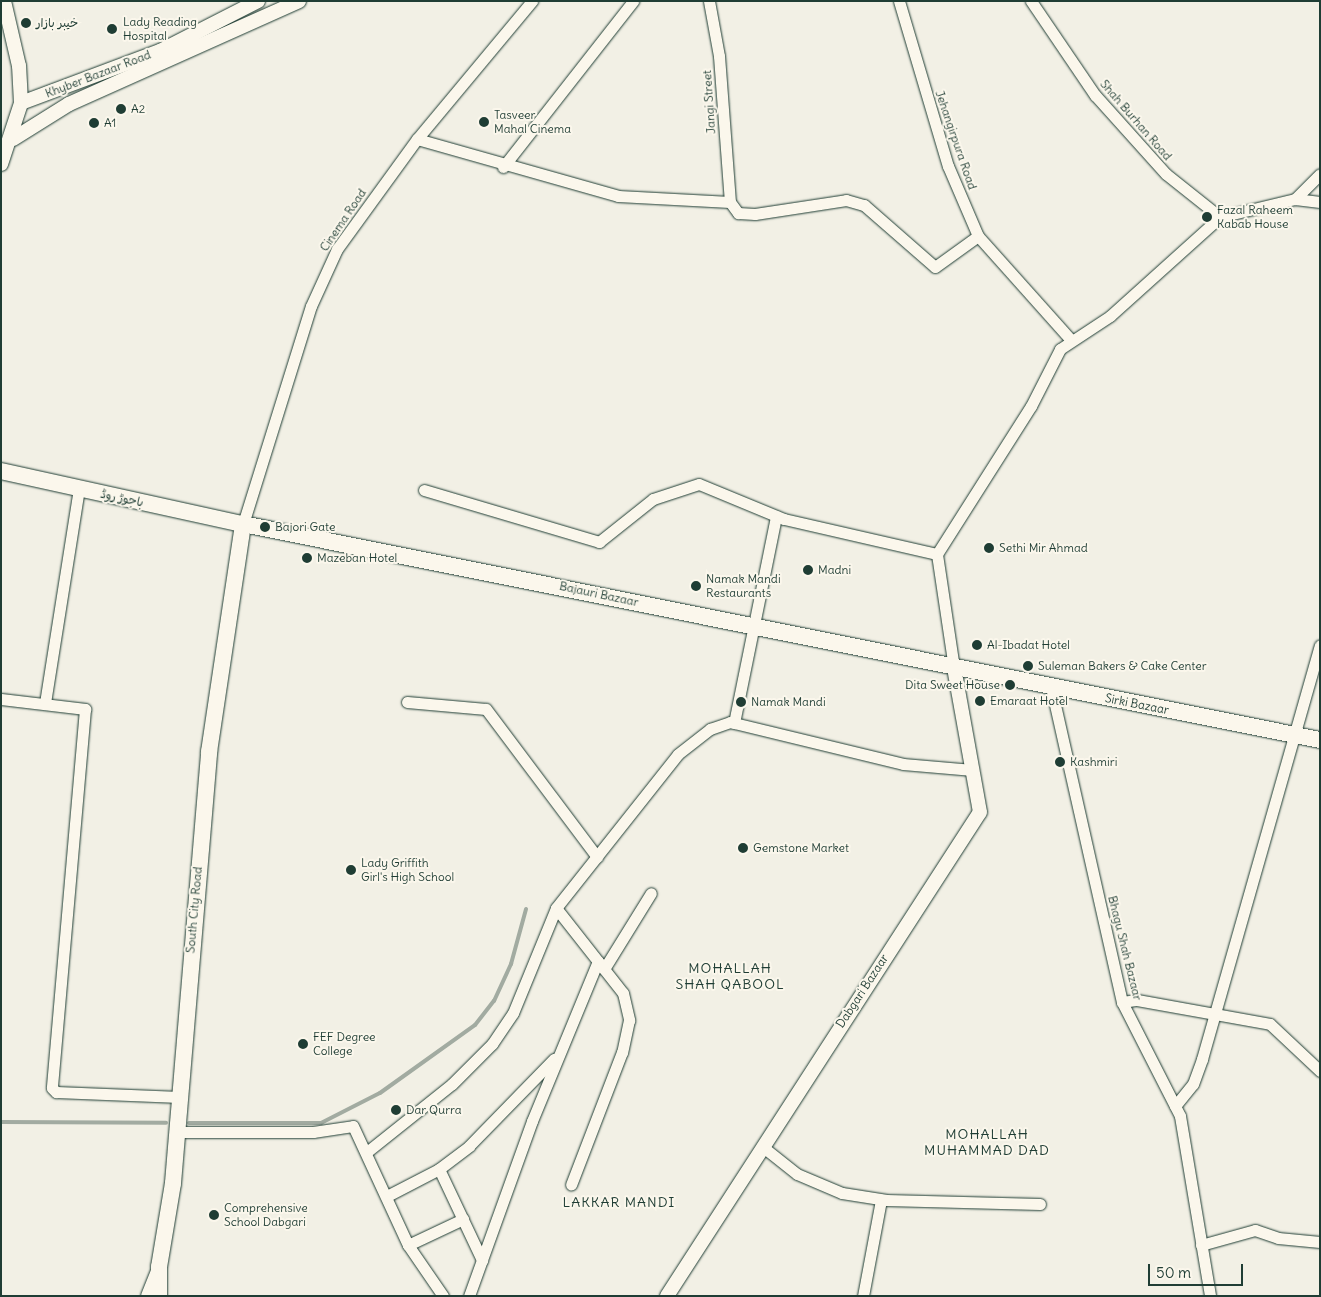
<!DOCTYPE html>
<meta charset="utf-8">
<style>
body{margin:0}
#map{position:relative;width:1321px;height:1297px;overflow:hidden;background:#f2f0e5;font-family:Delius,"Playpen Sans Arabic",sans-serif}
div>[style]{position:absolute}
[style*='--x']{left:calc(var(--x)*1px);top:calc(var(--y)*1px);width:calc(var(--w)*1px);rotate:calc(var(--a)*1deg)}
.stream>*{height:4px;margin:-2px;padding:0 2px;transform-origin:2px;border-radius:2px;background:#a2aba1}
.roads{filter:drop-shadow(0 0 1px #1f3d34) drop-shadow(0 0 1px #1f3d34)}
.minor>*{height:11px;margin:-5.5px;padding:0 5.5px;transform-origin:5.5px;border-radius:5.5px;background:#fbf7ec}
.tertiary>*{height:14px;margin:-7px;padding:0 7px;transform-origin:7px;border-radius:7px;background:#fbf7ec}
.secondary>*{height:16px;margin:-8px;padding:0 8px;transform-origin:8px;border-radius:8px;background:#fbf7ec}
.dots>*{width:14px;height:14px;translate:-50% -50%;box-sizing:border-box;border:2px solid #fbf7ec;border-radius:50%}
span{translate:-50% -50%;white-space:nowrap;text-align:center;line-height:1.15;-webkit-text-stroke:4px #fbf7ec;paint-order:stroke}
.poi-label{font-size:12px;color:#1f3d34}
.left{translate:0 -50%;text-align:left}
.right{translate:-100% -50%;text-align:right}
.street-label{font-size:12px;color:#1f3d34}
.neighbourhood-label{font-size:14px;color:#1f3d34;letter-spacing:1px}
.frame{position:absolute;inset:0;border:2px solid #1f3d34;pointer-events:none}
.scale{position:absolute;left:1148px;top:1264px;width:95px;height:22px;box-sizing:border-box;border:2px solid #1f3d34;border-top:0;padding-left:6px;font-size:15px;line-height:18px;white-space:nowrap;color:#1f3d34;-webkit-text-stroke:4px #fbf7ec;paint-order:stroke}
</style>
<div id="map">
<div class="stream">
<i style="--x:1;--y:1122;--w:165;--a:0.3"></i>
<i style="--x:189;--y:1123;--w:132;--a:0"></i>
<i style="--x:321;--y:1123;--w:66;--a:-27"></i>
<i style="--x:380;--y:1093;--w:117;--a:-35.6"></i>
<i style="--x:475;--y:1025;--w:31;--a:-52"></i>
<i style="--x:494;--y:1001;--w:41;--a:-65.3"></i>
<i style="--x:511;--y:964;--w:57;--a:-74.7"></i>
</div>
<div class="roads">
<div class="minor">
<i style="--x:709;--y:1;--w:56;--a:79.7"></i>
<i style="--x:719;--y:56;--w:146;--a:85.7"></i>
<i style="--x:899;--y:1;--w:172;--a:73.5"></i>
<i style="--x:948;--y:166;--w:76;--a:66.8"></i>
<i style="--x:978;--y:236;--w:140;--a:48.2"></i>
<i style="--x:1031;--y:1;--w:114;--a:55.8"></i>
<i style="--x:1095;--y:95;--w:106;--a:48.1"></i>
<i style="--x:1166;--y:174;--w:69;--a:38.5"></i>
<i style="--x:417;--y:139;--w:209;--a:15.8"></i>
<i style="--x:618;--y:196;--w:112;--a:3.1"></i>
<i style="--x:503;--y:167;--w:211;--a:-51.9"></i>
<i style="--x:1295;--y:199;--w:35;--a:-45"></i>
<i style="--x:730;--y:202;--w:14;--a:54"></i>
<i style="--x:738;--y:213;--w:17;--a:3"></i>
<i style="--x:755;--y:214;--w:92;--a:-8.7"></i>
<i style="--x:846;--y:200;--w:19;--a:16"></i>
<i style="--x:864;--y:205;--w:94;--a:41.1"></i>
<i style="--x:935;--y:267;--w:53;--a:-35.8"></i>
<i style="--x:424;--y:490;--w:183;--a:16.5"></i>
<i style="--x:599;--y:542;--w:69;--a:-38.5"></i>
<i style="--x:653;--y:499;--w:48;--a:-18.1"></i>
<i style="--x:699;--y:484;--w:92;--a:22.4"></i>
<i style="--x:784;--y:519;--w:157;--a:12.9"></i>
<i style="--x:243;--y:524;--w:228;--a:-72.7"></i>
<i style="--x:311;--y:306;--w:63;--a:-65.5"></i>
<i style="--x:337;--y:249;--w:136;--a:-54"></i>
<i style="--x:417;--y:139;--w:180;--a:-50.2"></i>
<i style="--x:954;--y:668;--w:115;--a:-98.5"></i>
<i style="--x:937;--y:554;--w:175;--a:-57.6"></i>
<i style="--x:1031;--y:406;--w:64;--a:-63"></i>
<i style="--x:1060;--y:349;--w:60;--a:-33.4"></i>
<i style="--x:1110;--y:316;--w:148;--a:-42"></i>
<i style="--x:1220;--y:217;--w:77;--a:-13.5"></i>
<i style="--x:1295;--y:199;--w:25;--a:7"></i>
<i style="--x:1051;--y:687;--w:323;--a:77.3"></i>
<i style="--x:1122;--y:1002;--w:128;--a:63"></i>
<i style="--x:1180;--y:1116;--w:182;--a:80.5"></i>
<i style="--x:1;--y:699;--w:85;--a:6.8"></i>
<i style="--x:85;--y:709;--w:380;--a:95"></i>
<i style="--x:52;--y:1088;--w:6;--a:45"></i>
<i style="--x:56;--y:1092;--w:124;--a:2.3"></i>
<i style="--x:407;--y:702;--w:79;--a:5.1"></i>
<i style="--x:486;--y:709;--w:185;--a:53.1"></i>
<i style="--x:45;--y:703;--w:217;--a:-81"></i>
<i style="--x:734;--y:723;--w:211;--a:-78.5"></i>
<i style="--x:556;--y:908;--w:108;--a:51.8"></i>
<i style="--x:623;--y:993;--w:28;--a:77"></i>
<i style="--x:629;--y:1020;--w:33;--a:102"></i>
<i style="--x:622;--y:1052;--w:142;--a:111"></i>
<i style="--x:604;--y:969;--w:89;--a:-58.3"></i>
<i style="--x:1122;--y:1002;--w:15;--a:-8"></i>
<i style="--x:1137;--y:1000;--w:135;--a:10.2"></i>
<i style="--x:1270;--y:1024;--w:69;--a:43.2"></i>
<i style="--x:1175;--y:1106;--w:28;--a:-51"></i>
<i style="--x:1193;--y:1084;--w:27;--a:-70"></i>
<i style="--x:1202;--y:1059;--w:430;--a:-74.1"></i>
<i style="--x:177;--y:1132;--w:136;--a:0"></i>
<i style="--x:313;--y:1132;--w:40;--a:-8.5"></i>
<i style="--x:353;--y:1126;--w:131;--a:65.2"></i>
<i style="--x:408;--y:1245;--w:62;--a:55.5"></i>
<i style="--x:763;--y:1147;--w:43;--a:38.5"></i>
<i style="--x:797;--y:1174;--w:49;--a:22.9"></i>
<i style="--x:842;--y:1193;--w:45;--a:9"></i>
<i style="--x:886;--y:1200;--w:154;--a:1.5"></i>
<i style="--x:368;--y:1151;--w:107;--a:-38.6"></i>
<i style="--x:452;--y:1084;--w:57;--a:-45"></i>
<i style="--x:492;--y:1044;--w:37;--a:-56"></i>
<i style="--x:513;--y:1013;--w:113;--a:-67.7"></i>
<i style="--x:556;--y:908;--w:196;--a:-51.6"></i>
<i style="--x:678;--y:754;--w:41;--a:-38"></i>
<i style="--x:710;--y:729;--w:21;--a:-19"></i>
<i style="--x:730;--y:722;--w:178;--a:13.6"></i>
<i style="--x:903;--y:764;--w:70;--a:4.9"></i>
<i style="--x:439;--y:1169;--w:101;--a:64.7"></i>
<i style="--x:387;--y:1196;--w:59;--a:-27.4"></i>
<i style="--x:439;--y:1169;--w:38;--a:-37"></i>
<i style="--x:469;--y:1146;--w:122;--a:-45.7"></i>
<i style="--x:408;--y:1245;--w:61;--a:-25.3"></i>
<i style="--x:1201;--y:1245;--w:56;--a:-15.5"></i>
<i style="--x:1255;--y:1230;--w:24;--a:19"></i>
<i style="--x:1278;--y:1238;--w:42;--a:5.4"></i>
<i style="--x:469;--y:1296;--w:186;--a:-70.2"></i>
<i style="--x:532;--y:1121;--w:173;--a:-67.6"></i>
<i style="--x:863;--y:1296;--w:98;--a:-79.4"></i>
</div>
<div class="tertiary">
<i style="--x:21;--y:103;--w:148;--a:-20.5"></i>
<i style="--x:160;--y:51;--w:110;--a:-27"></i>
<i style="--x:13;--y:139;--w:66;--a:-32"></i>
<i style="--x:69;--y:104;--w:252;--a:-24.1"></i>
<i style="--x:1;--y:164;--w:64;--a:-71.8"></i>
<i style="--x:21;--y:103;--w:37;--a:-93"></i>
<i style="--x:19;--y:66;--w:67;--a:-103"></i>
<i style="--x:148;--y:1296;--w:27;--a:-68"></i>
<i style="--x:667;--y:1296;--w:576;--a:-57.11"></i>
<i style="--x:980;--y:812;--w:146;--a:-100.2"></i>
</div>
<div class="secondary">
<i style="--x:1;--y:471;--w:248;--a:12.4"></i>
<i style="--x:243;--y:524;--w:1098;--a:11.34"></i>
<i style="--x:159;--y:1296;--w:29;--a:-90"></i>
<i style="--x:159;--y:1267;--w:85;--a:-80.5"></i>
<i style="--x:173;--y:1183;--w:433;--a:-85.2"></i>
<i style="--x:209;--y:752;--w:231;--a:-81.5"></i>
</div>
</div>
<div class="dots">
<i style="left:26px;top:23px;background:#1f3d34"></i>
<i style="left:112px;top:29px;background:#1f3d34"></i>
<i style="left:121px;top:109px;background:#1f3d34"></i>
<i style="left:484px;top:122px;background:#1f3d34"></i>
<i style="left:94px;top:123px;background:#1f3d34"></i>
<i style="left:1207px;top:217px;background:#1f3d34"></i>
<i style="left:265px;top:527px;background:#1f3d34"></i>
<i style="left:989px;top:548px;background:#1f3d34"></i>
<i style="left:307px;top:558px;background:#1f3d34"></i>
<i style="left:808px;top:570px;background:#1f3d34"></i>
<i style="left:696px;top:586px;background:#1f3d34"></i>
<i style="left:977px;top:645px;background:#1f3d34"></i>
<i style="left:1028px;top:666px;background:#1f3d34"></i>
<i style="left:1010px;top:685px;background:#1f3d34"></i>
<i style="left:980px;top:701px;background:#1f3d34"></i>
<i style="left:741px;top:702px;background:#1f3d34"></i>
<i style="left:1060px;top:762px;background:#1f3d34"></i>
<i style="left:743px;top:848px;background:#1f3d34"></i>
<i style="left:351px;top:870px;background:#1f3d34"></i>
<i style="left:303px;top:1044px;background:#1f3d34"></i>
<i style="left:396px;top:1110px;background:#1f3d34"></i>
<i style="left:214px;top:1215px;background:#1f3d34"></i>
</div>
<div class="poi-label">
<span class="left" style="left:123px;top:29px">Lady Reading<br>Hospital</span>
<span class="left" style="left:36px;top:23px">خیبر بازار</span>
<span class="left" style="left:131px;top:109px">A2</span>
<span class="left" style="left:494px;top:122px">Tasveer<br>Mahal Cinema</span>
<span class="left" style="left:104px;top:123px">A1</span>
<span class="left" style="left:1217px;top:217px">Fazal Raheem<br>Kabab House</span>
<span class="left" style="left:275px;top:527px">Bajori Gate</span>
<span class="left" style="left:999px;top:548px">Sethi Mir Ahmad</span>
<span class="left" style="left:317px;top:558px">Mazeban Hotel</span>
<span class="left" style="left:818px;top:570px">Madni</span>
<span class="left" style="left:706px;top:586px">Namak Mandi<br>Restaurants</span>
<span class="left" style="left:987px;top:645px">Al-Ibadat Hotel</span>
<span class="left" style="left:1038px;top:666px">Suleman Bakers &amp; Cake Center</span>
<span class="right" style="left:1000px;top:685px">Dita Sweet House</span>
<span class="left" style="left:990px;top:701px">Emaraat Hotel</span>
<span class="left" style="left:751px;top:702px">Namak Mandi</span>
<span class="left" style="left:1070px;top:762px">Kashmiri</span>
<span class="left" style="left:753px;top:848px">Gemstone Market</span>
<span class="left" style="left:361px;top:870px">Lady Griffith<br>Girl's High School</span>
<span class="left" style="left:313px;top:1044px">FEF Degree<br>College</span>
<span class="left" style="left:406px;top:1110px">Dar Qurra</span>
<span class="left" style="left:224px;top:1215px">Comprehensive<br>School Dabgari</span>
</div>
<div class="street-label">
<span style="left:98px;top:74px;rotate:-21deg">Khyber Bazaar Road</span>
<span style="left:709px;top:102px;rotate:-94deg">Jangi Street</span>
<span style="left:1136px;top:120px;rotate:49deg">Shah Burhan Road</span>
<span style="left:956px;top:140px;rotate:71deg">Jehangirpura Road</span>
<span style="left:343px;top:220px;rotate:-56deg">Cinema Road</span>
<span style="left:122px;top:498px;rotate:12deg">باجوڑ روڈ</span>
<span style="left:599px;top:594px;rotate:12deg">Bajauri Bazaar</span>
<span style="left:1137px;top:704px;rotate:11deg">Sirki Bazaar</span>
<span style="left:194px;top:910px;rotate:-85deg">South City Road</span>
<span style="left:1125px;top:948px;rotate:76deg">Bhagu Shah Bazaar</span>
<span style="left:862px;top:991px;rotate:-57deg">Dabgari Bazaar</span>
</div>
<div class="neighbourhood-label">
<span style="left:730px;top:976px">MOHALLAH<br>SHAH QABOOL</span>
<span style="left:987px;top:1142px">MOHALLAH<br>MUHAMMAD DAD</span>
<span style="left:619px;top:1202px">LAKKAR MANDI</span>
</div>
<div class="frame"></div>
<div class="scale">50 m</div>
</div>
